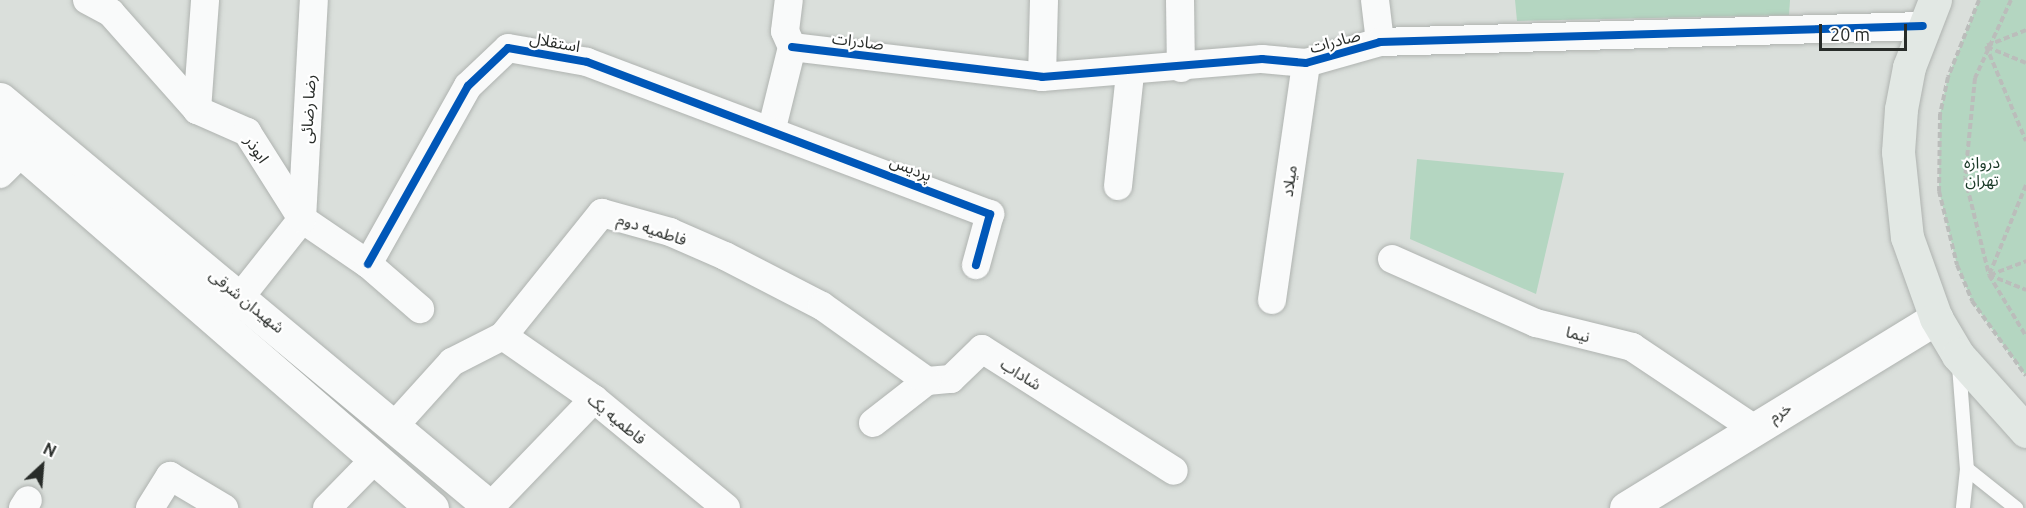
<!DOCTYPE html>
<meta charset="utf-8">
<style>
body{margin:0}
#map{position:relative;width:2026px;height:508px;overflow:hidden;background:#dadfdb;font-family:Ubuntu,"Noto Sans Arabic",sans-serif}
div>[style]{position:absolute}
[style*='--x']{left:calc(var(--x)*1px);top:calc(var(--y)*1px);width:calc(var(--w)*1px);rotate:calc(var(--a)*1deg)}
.green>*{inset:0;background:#b4d6c1}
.path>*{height:4px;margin-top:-2px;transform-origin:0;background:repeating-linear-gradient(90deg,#bbbdbb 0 6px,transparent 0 9px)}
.roads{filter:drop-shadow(0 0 2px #afb3b0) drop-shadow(0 0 2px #afb3b0)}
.service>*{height:14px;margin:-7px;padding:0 7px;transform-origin:7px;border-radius:7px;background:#f9fafa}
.minor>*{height:28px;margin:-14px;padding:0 14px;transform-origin:14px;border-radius:14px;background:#f9fafa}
.secondary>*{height:33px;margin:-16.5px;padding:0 16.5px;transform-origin:16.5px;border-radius:16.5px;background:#f9fafa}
.primary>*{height:33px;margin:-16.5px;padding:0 16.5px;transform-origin:16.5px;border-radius:16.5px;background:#e2e8e4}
.cycleway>*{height:8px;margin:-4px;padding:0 4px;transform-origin:4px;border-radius:4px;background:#0057b8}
span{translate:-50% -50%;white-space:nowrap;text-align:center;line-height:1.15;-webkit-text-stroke:4.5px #fff;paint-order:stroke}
.street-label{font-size:16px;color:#282c29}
.park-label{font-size:16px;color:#183926}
.north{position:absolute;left:12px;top:436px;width:60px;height:60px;-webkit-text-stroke:4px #fff;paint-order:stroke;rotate:26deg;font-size:16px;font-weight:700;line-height:24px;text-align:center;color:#282c29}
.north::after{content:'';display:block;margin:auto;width:21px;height:27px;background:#282c29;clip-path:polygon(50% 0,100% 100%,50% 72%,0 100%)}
.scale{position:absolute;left:1819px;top:24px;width:88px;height:27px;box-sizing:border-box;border:3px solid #282c29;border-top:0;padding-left:8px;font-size:18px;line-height:21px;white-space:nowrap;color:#282c29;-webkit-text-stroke:4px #fff;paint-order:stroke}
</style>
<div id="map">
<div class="green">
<i style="clip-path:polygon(1515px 0,1790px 0,1789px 15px,1517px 21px)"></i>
<i style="clip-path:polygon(1979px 0,2026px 0,2026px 376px,1972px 301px,1957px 265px,1939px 191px,1940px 114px,1948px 77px)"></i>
<i style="clip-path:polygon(1417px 159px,1564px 173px,1536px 294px,1410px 239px)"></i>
</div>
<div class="path">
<i style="--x:1979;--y:0;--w:83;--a:111.9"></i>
<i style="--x:1948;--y:77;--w:38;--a:102"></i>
<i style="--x:1940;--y:114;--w:77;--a:90.7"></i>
<i style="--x:1939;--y:191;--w:76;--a:76.3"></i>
<i style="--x:1957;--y:265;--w:39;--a:67"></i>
<i style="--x:1972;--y:301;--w:92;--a:54.2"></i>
<i style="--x:2011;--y:0;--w:86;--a:114.8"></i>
<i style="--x:1975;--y:78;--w:100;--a:95.7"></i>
<i style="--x:1965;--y:178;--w:100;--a:76.1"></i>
<i style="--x:1989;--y:275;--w:71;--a:58.8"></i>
<i style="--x:2026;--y:30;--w:43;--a:158.2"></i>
<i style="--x:1986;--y:46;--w:103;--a:67.2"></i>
<i style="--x:1987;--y:47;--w:42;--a:22.3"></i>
<i style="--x:2026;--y:185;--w:97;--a:112.3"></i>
<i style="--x:1989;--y:275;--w:40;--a:22"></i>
<i style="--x:1990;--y:275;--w:39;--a:-21"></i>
</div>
<div class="roads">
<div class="service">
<i style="--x:1959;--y:366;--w:103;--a:85.6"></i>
<i style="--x:1967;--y:469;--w:39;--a:96"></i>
<i style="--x:1967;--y:469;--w:63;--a:38.5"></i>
</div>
<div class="minor">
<i style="--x:87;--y:0;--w:27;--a:28"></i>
<i style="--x:111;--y:13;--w:130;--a:48.4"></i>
<i style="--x:197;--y:110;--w:55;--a:23.7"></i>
<i style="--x:247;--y:132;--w:103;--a:57.7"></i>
<i style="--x:302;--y:219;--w:80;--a:34.3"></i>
<i style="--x:368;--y:264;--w:69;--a:40.9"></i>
<i style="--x:1180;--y:0;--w:68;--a:89.2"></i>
<i style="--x:1375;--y:0;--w:42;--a:83.2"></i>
<i style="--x:792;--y:47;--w:252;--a:6.8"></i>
<i style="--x:1042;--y:77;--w:221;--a:-4.7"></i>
<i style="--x:1262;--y:59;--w:44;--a:5.2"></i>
<i style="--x:1306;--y:63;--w:77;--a:-15.8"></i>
<i style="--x:1380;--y:42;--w:543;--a:-1.69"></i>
<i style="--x:1042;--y:77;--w:77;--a:-88.5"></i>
<i style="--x:197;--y:110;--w:110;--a:-85.8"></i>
<i style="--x:772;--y:128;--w:83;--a:-76.1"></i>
<i style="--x:792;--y:47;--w:17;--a:-114"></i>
<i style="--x:785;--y:31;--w:31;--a:-83"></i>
<i style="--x:0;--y:174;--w:33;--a:-45"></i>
<i style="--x:1118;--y:186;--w:113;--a:-83.9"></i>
<i style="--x:1392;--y:259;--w:158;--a:24"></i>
<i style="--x:1536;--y:323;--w:99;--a:14"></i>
<i style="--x:1632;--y:347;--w:146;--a:33.8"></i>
<i style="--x:368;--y:264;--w:204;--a:-60.7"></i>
<i style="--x:468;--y:86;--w:55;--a:-43.5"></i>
<i style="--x:508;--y:48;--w:80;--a:10"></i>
<i style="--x:587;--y:62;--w:431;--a:20.7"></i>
<i style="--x:990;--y:214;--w:53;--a:105.4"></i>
<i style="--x:241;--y:296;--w:98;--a:-51.6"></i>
<i style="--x:302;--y:219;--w:219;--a:-86.9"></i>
<i style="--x:1272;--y:300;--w:239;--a:-81.8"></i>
<i style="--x:503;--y:336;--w:111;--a:34.7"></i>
<i style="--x:594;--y:399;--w:171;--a:39.5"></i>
<i style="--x:873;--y:423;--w:68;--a:-37.9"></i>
<i style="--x:927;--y:381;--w:24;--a:-5"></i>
<i style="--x:951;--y:379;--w:43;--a:-44.1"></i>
<i style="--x:982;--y:349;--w:227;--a:32.4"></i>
<i style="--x:396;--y:424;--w:84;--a:-47.9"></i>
<i style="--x:452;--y:362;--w:57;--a:-27"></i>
<i style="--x:503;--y:336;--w:158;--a:-51.2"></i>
<i style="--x:602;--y:213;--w:71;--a:15.6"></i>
<i style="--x:670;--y:232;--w:60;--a:23.6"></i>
<i style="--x:725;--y:256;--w:109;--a:27.3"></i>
<i style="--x:822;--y:306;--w:129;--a:35.5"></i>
<i style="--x:490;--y:507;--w:150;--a:-46.1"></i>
<i style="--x:23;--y:508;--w:9;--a:-58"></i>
<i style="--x:150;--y:508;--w:38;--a:-58"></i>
<i style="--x:170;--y:476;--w:63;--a:30.7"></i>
<i style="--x:327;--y:508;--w:67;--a:-45.6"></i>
</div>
<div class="secondary">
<i style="--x:0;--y:99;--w:639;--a:39.79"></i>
<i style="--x:0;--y:133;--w:572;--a:40.96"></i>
<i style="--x:1626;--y:508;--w:364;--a:-31.5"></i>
</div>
<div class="primary">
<i style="--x:1935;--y:0;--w:72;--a:111.2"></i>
<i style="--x:1909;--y:67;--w:43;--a:100.8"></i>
<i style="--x:1901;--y:109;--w:43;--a:94"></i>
<i style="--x:1898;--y:152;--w:85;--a:84"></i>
<i style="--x:1907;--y:237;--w:86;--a:70.3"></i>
<i style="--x:1936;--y:318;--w:43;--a:59.3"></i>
<i style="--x:1958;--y:355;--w:102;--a:48.2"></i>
</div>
</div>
<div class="cycleway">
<i style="--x:792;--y:47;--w:252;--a:6.8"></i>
<i style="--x:1042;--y:77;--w:221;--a:-4.7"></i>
<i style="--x:1262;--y:59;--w:44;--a:5.2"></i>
<i style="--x:1306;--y:63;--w:77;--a:-15.8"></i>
<i style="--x:1380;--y:42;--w:543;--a:-1.69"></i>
<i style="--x:368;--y:264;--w:204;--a:-60.7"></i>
<i style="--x:468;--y:86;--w:55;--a:-43.5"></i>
<i style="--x:508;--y:48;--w:80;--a:10"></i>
<i style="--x:587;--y:62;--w:431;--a:20.7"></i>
<i style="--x:990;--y:214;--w:53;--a:105.4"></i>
</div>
<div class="street-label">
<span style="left:858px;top:41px;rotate:7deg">صادرات</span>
<span style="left:1335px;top:41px;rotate:-15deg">صادرات</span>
<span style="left:555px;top:42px;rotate:10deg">استقلال</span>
<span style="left:308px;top:109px;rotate:-87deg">رضا رضائی</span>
<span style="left:257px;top:149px;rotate:56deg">ابوذر</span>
<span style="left:911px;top:168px;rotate:22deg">پردیس</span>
<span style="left:1289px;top:181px;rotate:-82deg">میلاد</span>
<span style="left:652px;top:229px;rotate:18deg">فاطمیه دوم</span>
<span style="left:247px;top:301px;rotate:39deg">شهیدان شرقی</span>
<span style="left:1578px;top:334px;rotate:14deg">نیما</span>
<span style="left:1021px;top:374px;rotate:32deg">شاداب</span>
<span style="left:1780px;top:412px;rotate:-31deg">خرم</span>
<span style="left:617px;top:419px;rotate:39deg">فاطمیه یک</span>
</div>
<div class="park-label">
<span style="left:1982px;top:171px">دروازه<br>تهران</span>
</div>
<div class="north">N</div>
<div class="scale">20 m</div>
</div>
